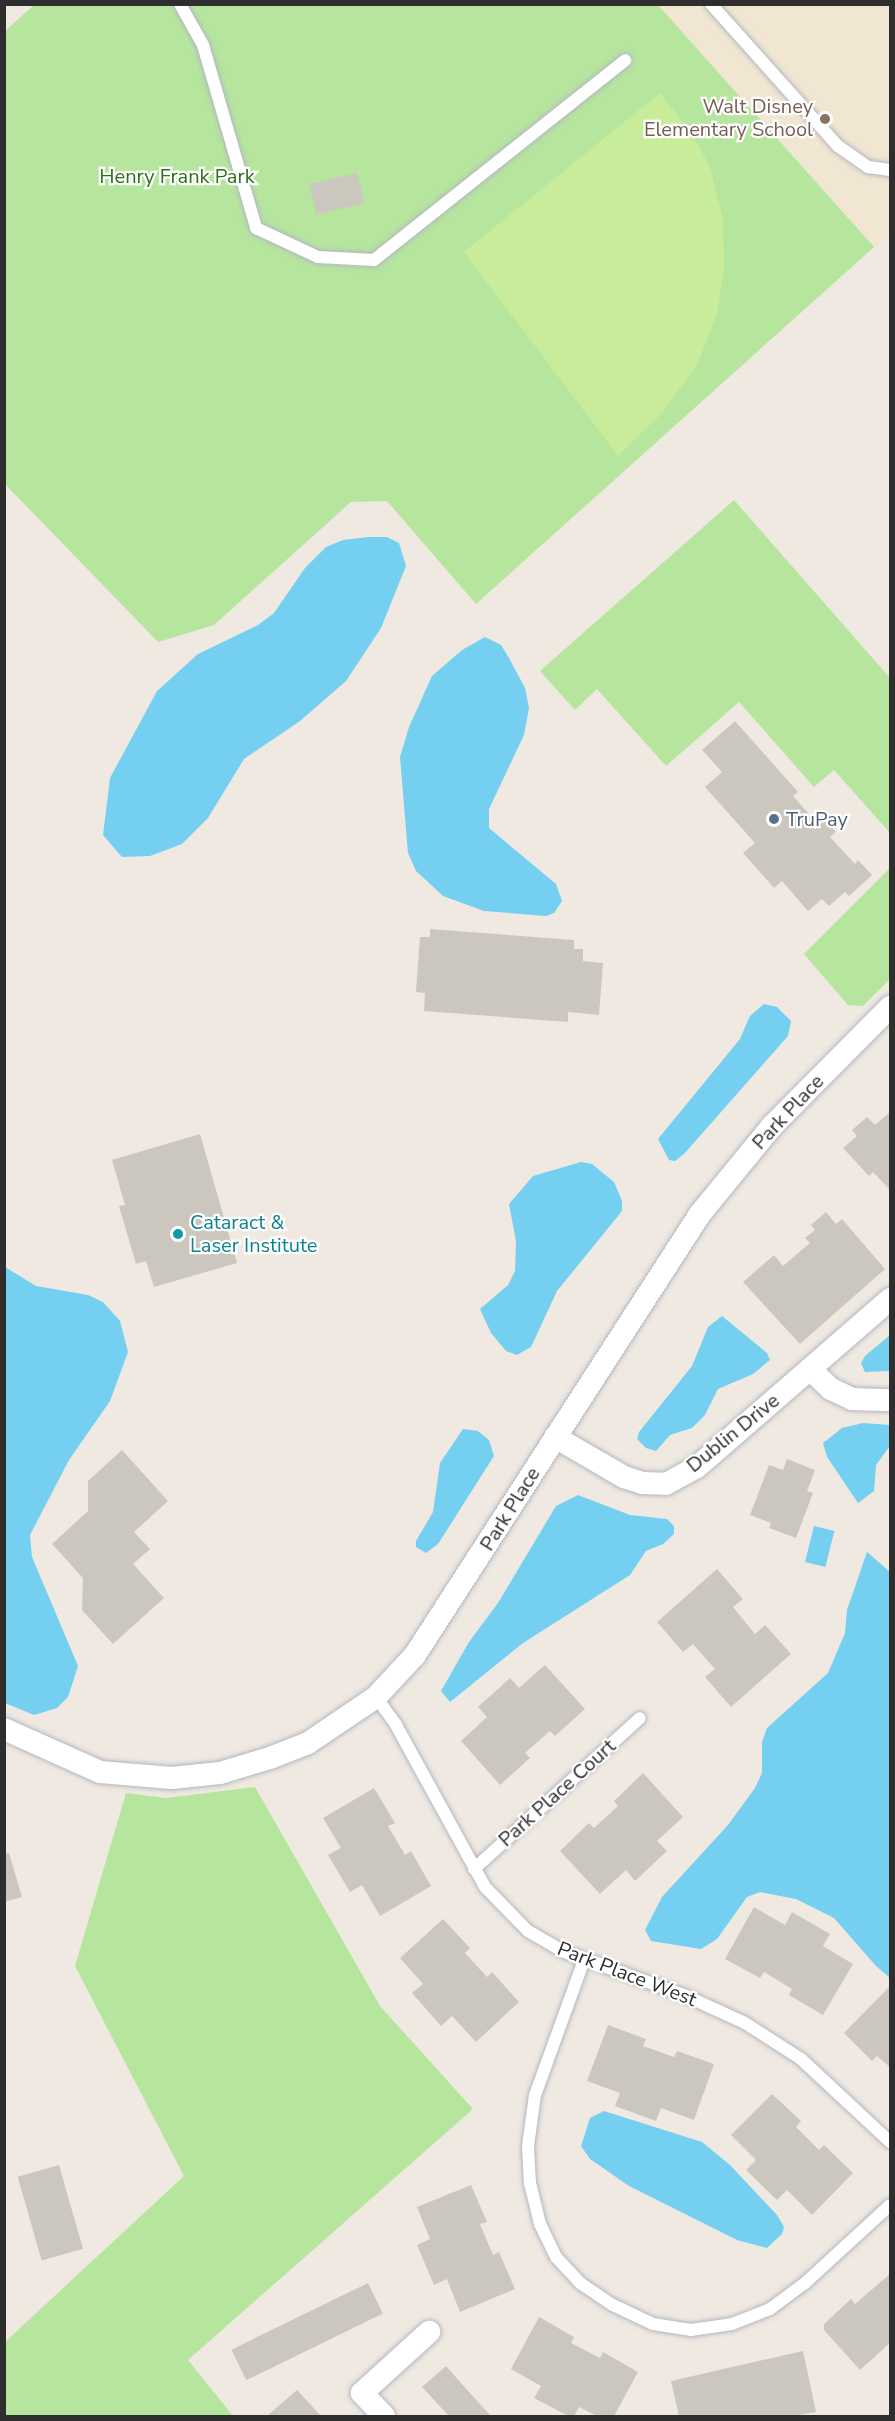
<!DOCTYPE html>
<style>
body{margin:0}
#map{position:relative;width:895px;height:2421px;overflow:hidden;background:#efe9e1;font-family:"Nunito Sans",sans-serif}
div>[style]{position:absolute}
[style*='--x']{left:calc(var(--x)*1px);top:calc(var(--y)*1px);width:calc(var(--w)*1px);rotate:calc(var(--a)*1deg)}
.education>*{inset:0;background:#f0e6d1}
.green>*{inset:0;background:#b6e59e}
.pitch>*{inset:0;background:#c9ec9a}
.water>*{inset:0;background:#75cff0;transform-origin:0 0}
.building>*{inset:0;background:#cbc7bf;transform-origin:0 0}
.roads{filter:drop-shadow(0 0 2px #b4b7c1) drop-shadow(0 0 2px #b4b7c1)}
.lane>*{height:12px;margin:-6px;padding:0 6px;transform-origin:6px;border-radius:6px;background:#fff}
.street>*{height:22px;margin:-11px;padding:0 11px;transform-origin:11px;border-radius:11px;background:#fff}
.dots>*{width:16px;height:16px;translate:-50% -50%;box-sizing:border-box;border:3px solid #fff;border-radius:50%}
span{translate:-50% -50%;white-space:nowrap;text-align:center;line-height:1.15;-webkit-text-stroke:4.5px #fff;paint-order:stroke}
.education-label{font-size:20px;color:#785e54}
.right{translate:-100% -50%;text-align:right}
.park-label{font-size:20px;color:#2c6e1b}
.service-label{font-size:20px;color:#4e5e75}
.left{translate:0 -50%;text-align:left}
.street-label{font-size:20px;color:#2e2e2e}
.culture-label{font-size:20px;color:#0d838f}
.frame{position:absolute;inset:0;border:6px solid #2e2e2e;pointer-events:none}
</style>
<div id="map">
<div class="education">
<i style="clip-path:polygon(658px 5px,890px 5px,890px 233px,874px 247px)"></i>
</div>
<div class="green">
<i style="clip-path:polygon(35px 4px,658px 5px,874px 247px,476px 604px,387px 501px,351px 502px,214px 625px,158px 642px,5px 484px,4px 32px)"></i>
<i style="clip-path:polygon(734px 500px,890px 678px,890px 833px,834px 770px,814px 787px,739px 702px,666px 766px,597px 689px,575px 710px,540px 671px)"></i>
<i style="clip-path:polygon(890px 868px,890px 979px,863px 1006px,848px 1005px,804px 954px)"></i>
<i style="clip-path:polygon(255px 1787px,380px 2006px,473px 2109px,188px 2360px,233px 2416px,5px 2416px,5px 2342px,184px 2176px,75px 1966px,126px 1793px,166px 1798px)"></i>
</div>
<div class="pitch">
<i style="clip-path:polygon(660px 93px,692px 134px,710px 167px,723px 219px,724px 267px,717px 315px,697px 365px,663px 412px,618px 456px,464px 252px)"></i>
</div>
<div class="water">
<i style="clip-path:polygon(368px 537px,387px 537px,399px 543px,406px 566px,381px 628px,346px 681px,300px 721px,244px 759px,208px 818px,182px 844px,150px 856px,122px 857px,103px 835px,110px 778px,157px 691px,198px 654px,258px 625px,274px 613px,305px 568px,326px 547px,343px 540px)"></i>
<i style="clip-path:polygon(485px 637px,501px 645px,509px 658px,525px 688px,529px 708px,524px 735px,489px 809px,489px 828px,556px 884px,562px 901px,554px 913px,546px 916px,484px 911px,443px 896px,416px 871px,408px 853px,400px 757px,409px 727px,432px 676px,462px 650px)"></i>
<i style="clip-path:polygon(764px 1004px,777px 1007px,791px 1021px,788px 1036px,684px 1154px,675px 1161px,669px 1160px,658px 1139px,740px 1039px,750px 1016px)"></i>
<i style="clip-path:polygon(581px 1162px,592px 1164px,614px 1182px,622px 1201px,622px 1211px,557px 1291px,531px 1347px,517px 1355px,506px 1351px,491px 1333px,480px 1309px,508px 1285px,515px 1271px,516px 1241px,509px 1204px,533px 1176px)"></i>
<i style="clip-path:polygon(5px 1267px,36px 1286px,88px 1295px,103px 1302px,120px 1321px,128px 1352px,110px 1401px,69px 1460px,30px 1535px,32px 1557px,78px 1666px,68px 1697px,57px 1708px,34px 1715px,5px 1703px)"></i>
<i style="clip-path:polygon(722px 1316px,767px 1353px,770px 1360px,753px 1374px,718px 1389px,705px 1415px,692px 1428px,670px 1435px,656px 1451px,646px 1448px,637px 1439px,639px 1432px,692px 1366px,708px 1327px)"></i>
<i style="clip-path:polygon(890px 1335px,890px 1371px,865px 1372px,861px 1363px,865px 1356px)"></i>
<i style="clip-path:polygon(863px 1423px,890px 1425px,890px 1446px,876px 1465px,874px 1491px,858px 1503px,827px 1457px,823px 1443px,842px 1428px)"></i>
<i style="clip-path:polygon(463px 1429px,478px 1431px,489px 1440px,494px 1456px,438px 1544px,426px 1553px,416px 1547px,416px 1541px,433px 1512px,440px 1463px)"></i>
<i style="clip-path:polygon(578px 1495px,630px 1515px,667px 1519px,674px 1526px,674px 1534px,663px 1544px,646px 1551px,630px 1575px,523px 1643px,450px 1702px,441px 1691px,469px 1642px,498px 1603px,556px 1506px)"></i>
<i style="left:814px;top:1526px;width:21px;height:37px;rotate:14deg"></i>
<i style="clip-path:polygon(867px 1552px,890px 1572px,890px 1978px,876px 1966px,834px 1918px,796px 1899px,760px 1892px,747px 1897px,717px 1939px,701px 1949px,651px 1941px,645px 1930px,662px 1897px,728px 1825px,755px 1788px,762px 1773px,762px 1742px,767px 1728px,828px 1673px,845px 1633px,847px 1610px)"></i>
<i style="clip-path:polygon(604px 2111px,702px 2142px,730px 2165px,777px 2215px,784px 2227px,782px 2234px,767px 2248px,737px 2240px,629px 2186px,590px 2159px,581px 2146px,590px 2118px)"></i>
</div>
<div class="building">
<i style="left:357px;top:173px;width:31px;height:49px;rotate:77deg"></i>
<i style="clip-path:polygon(735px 721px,798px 792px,793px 796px,816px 822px,822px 816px,836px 832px,830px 837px,855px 864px,858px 860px,872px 875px,849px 896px,845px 892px,829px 906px,822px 899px,808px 911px,782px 881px,774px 888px,743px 853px,755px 843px,705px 787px,722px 772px,702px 750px)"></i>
<i style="clip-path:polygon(430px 929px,574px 940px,574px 949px,583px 949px,583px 961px,603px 963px,599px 1015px,568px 1012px,568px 1022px,424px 1011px,425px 993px,416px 992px,417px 977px,420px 937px,430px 937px)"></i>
<i style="clip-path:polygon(891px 1111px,891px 1191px,873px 1172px,869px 1176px,843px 1148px,857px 1136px,852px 1130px,867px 1117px,875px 1125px)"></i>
<i style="clip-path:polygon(200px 1134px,237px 1263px,154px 1287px,146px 1261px,136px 1264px,119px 1206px,125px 1205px,112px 1160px)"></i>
<i style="clip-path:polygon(826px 1212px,836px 1224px,842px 1219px,885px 1269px,800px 1344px,743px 1282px,774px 1255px,783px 1266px,810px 1243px,805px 1238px,815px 1230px,811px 1225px)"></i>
<i style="clip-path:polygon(122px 1450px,168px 1501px,134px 1532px,150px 1549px,133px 1564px,164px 1598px,113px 1644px,82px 1610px,83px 1578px,52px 1544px,88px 1511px,88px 1481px)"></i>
<i style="clip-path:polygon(787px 1459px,815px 1470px,807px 1491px,813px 1493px,796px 1538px,769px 1528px,771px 1523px,750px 1515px,769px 1465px,783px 1470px)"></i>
<i style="clip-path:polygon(717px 1569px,743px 1599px,733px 1607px,755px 1634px,765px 1625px,791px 1654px,731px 1707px,705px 1677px,715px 1669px,693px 1644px,683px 1652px,657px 1622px)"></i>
<i style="clip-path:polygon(545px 1665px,585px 1709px,555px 1736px,550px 1731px,525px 1753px,530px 1758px,500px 1785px,461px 1741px,487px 1717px,478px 1707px,510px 1678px,519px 1688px)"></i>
<i style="clip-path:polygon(643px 1773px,683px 1817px,657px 1841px,667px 1851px,635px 1881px,626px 1870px,600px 1894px,560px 1851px,589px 1823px,594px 1828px,618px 1806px,614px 1801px)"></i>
<i style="clip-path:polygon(374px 1788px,395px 1823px,388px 1826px,405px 1855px,411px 1851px,431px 1886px,380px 1916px,362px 1885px,350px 1892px,328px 1855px,341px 1848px,323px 1818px)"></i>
<i style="clip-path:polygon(9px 1853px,22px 1897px,4px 1902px,4px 1854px)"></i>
<i style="clip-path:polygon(754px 1907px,785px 1925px,792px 1912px,830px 1934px,823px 1946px,853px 1964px,823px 2015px,789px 1995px,792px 1989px,764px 1972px,760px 1978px,725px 1959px)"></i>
<i style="clip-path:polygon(443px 1919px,470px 1948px,465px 1953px,487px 1977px,492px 1972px,519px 2002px,476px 2042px,452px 2016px,441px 2026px,412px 1993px,423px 1984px,400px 1958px)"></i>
<i style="clip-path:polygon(891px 1985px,891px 2068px,877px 2056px,872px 2061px,844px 2033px)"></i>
<i style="clip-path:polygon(608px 2025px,646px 2039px,643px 2046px,674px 2057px,677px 2051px,714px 2064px,694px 2120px,661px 2108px,656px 2121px,615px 2106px,620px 2093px,587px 2081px)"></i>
<i style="clip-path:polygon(772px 2094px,801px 2121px,796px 2127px,819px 2150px,824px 2145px,853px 2173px,812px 2215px,787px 2190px,777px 2200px,746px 2170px,756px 2160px,731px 2135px)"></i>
<i style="left:59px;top:2165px;width:87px;height:43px;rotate:74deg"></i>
<i style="clip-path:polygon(471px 2185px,487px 2222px,480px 2224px,493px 2255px,499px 2252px,515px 2289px,460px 2312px,447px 2279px,434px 2285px,417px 2245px,430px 2239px,417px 2207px)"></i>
<i style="clip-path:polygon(891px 2273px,891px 2342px,860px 2370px,824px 2330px,824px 2324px,851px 2299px,855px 2304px)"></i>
<i style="left:368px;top:2283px;width:34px;height:152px;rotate:64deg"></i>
<i style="clip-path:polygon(539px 2317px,574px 2337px,571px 2343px,600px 2358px,603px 2352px,638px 2372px,614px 2416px,597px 2416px,579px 2407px,574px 2416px,568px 2416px,534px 2398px,541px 2386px,511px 2369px)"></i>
<i style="clip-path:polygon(803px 2351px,816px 2412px,794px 2416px,679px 2416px,671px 2381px)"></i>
<i style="clip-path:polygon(446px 2366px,469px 2392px,491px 2416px,449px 2416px,422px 2387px)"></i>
<i style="clip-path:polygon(297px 2390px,321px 2416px,267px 2416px)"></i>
</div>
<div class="roads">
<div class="lane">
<i style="--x:180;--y:4;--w:47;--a:60.7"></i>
<i style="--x:203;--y:45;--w:191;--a:73.8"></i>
<i style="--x:256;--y:228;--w:68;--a:25.1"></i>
<i style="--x:318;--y:257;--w:56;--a:3.1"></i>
<i style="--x:374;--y:260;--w:321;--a:-38.5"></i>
<i style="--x:711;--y:4;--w:191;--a:48.2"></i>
<i style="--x:838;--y:146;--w:37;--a:35"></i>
<i style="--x:868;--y:167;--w:22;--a:8"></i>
<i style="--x:376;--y:1697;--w:34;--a:54"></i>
<i style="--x:396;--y:1725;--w:185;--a:61.2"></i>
<i style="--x:485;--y:1887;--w:62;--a:45.7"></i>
<i style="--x:528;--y:1931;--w:39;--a:30"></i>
<i style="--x:562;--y:1951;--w:132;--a:19.9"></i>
<i style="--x:686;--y:1996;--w:65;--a:24.6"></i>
<i style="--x:745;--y:2023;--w:67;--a:32.7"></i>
<i style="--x:801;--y:2059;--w:122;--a:43"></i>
<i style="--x:474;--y:1869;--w:224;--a:-42.3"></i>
<i style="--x:584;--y:1960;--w:144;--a:109.9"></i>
<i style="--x:535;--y:2095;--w:51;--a:97.8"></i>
<i style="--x:528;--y:2146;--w:37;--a:87"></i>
<i style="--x:530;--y:2183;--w:42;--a:76.3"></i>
<i style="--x:540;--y:2224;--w:37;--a:64"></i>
<i style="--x:556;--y:2257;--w:35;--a:47"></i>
<i style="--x:580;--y:2283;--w:40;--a:34"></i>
<i style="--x:613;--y:2305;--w:44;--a:25.4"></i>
<i style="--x:653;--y:2324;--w:38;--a:9"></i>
<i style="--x:691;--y:2330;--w:41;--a:-8.3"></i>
<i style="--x:732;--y:2324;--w:41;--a:-21.5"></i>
<i style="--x:770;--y:2309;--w:44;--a:-36.6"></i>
<i style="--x:805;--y:2283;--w:115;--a:-42.5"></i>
</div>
<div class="street">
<i style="--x:810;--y:1369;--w:29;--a:44"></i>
<i style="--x:831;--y:1389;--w:23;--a:25"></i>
<i style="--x:852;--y:1399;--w:38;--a:2"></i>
<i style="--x:555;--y:1437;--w:80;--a:30.1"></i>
<i style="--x:624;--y:1477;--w:19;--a:18"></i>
<i style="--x:642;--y:1483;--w:24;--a:2"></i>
<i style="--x:666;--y:1484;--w:35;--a:-29"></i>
<i style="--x:697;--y:1467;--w:256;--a:-41"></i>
<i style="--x:4;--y:1729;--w:105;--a:24.1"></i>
<i style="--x:100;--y:1772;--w:72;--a:4.8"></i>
<i style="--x:172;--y:1778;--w:48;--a:-5.9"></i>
<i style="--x:220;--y:1773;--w:52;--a:-16.7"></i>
<i style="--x:270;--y:1758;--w:41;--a:-21.5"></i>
<i style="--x:308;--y:1743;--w:82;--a:-34.1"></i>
<i style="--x:376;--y:1697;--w:57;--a:-47.1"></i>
<i style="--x:415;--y:1655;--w:525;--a:-57.13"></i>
<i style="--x:700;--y:1214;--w:114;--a:-50.7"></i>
<i style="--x:772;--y:1126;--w:168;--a:-45.2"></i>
<i style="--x:384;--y:2416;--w:32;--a:-134"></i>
<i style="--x:362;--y:2393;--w:91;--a:-42.3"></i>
</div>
</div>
<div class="dots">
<i style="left:825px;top:119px;background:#8d6e63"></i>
<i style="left:774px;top:819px;background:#5c6f8a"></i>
<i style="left:178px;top:1234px;background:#0f9aa8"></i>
</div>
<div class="education-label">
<span class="right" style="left:813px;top:118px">Walt Disney<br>Elementary School</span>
</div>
<div class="park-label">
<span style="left:177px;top:176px">Henry Frank Park</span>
</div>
<div class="service-label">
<span class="left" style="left:786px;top:819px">TruPay</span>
</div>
<div class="street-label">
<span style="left:788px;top:1112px;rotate:-47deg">Park Place</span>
<span style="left:733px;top:1433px;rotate:-39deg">Dublin Drive</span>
<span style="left:510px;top:1509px;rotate:-58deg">Park Place</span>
<span style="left:557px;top:1793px;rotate:-42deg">Park Place Court</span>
<span style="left:627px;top:1974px;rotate:21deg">Park Place West</span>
</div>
<div class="culture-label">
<span class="left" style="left:190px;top:1234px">Cataract &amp;<br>Laser Institute</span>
</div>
<div class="frame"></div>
</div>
